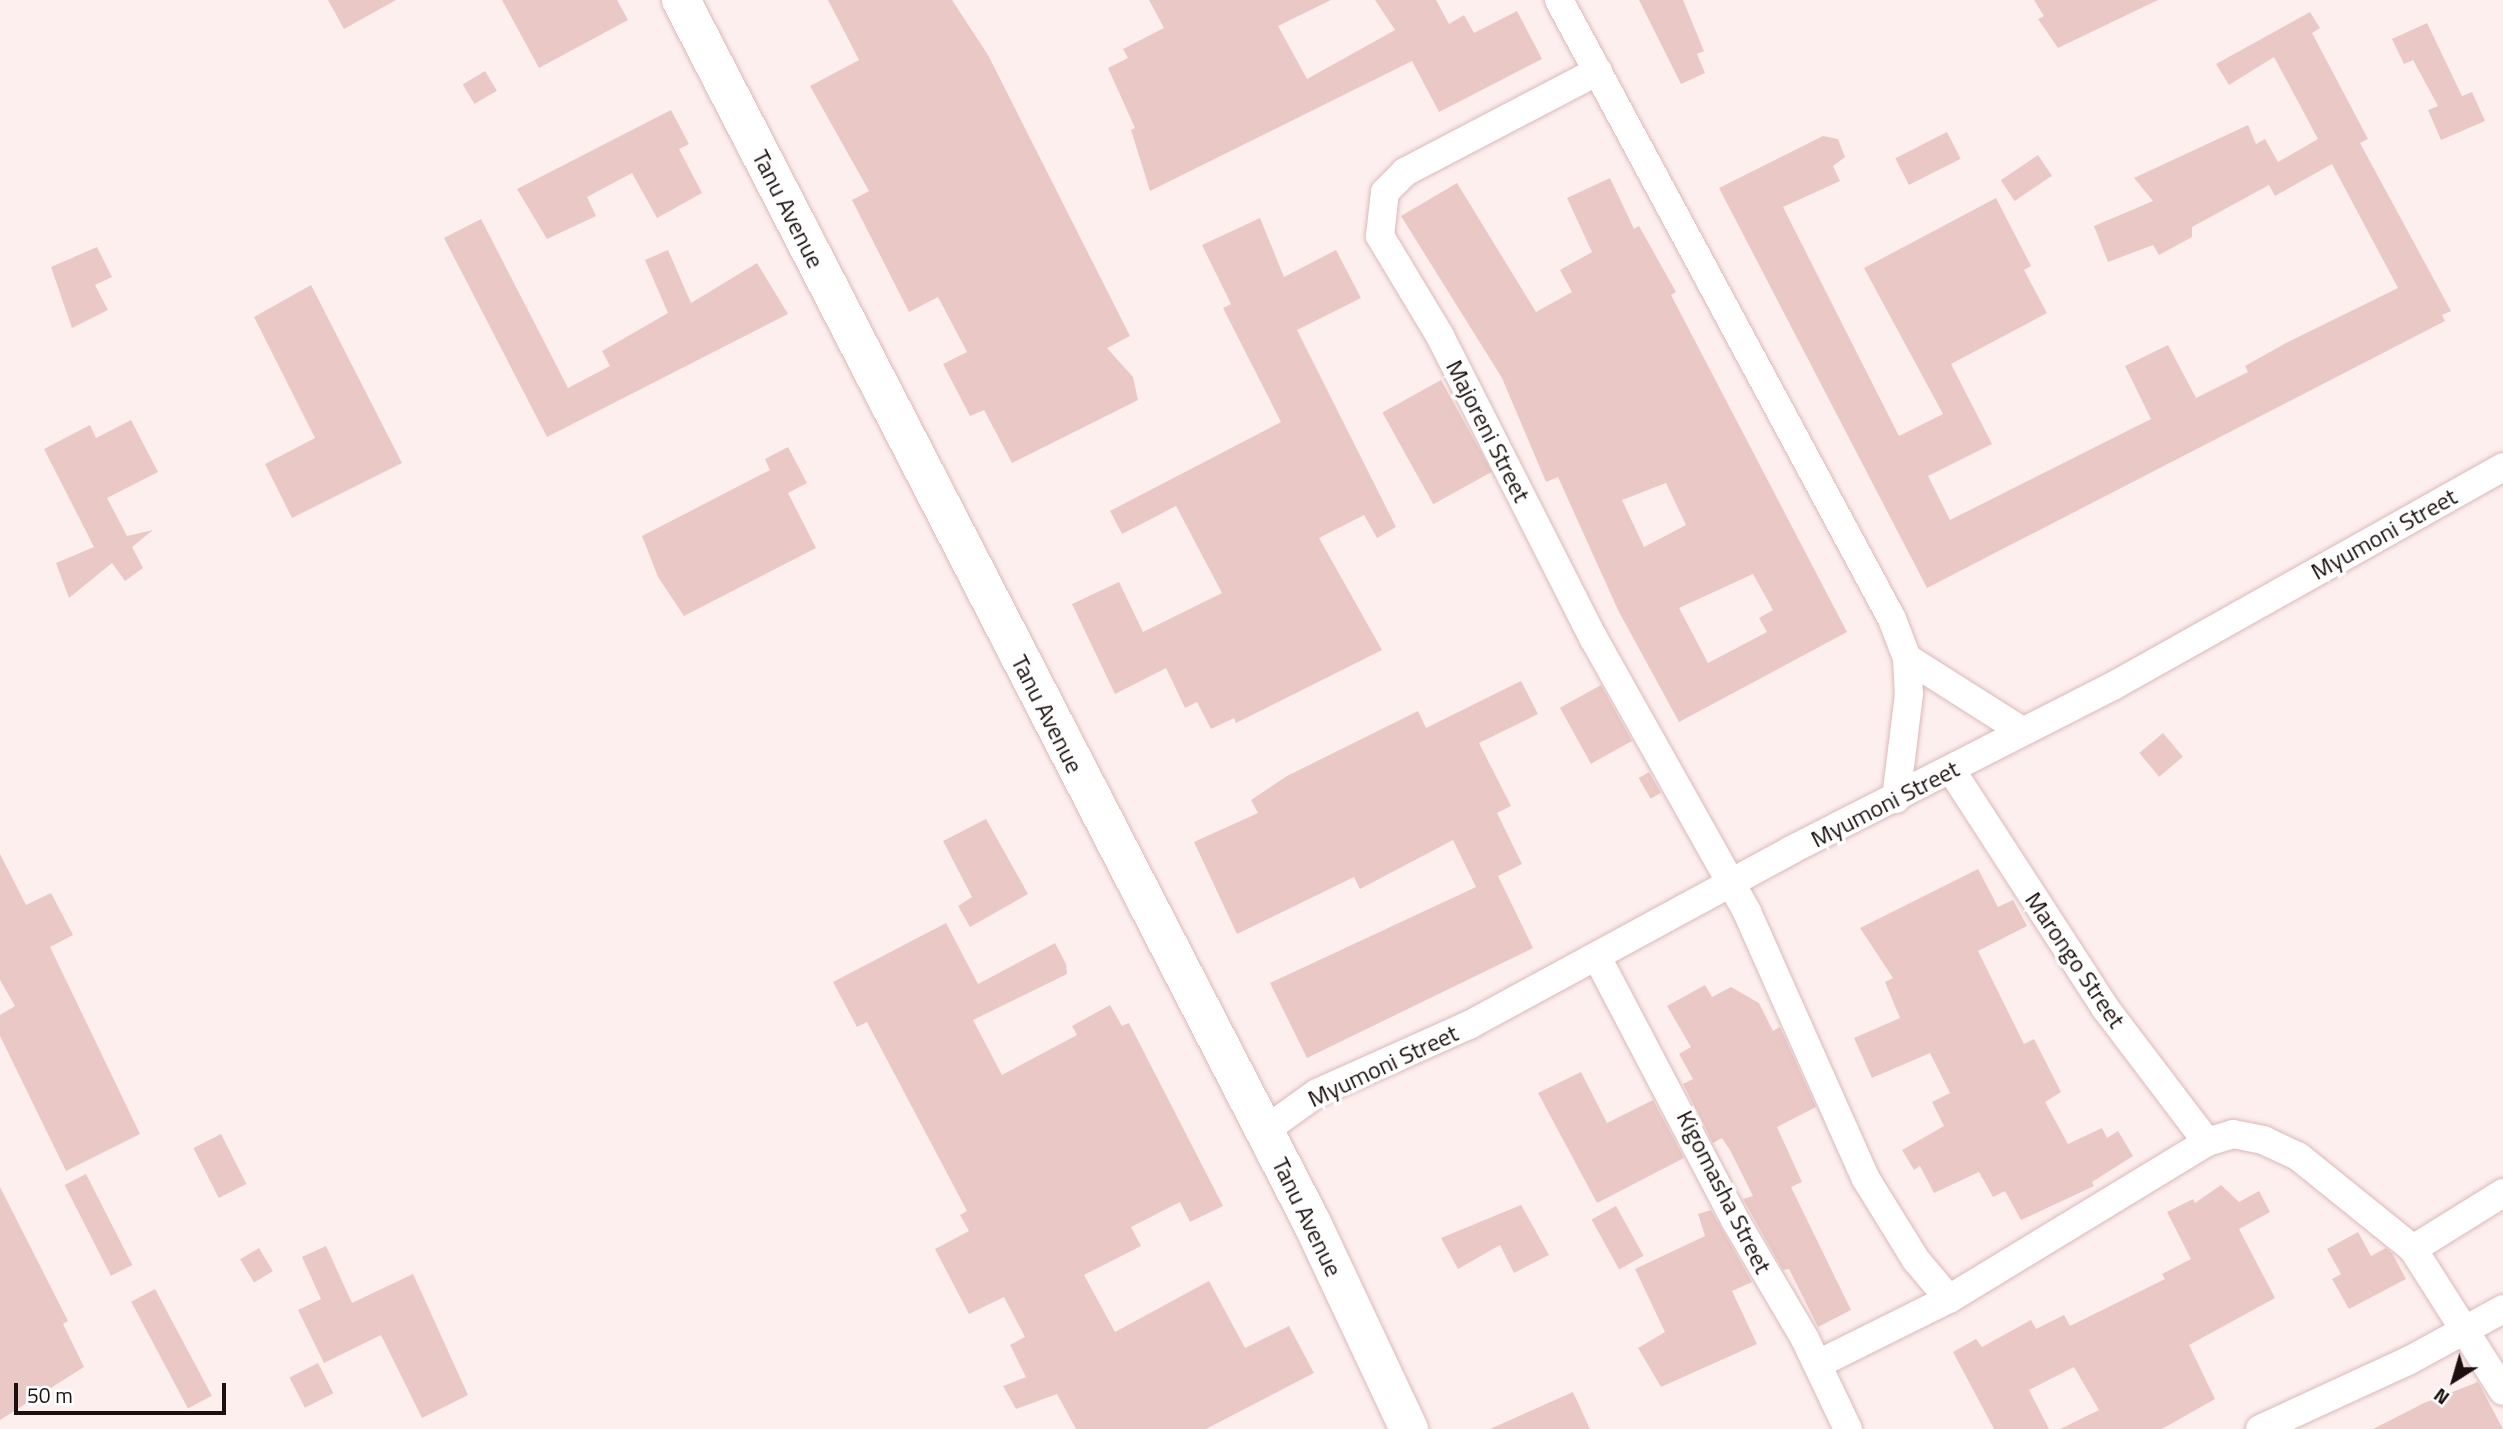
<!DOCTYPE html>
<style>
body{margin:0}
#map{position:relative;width:2503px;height:1429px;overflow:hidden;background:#fdefee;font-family:"Titillium Web",sans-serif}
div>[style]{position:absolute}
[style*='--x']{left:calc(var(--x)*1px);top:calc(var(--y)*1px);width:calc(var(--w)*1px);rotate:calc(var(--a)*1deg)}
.building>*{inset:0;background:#eac8c6;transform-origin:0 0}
.roads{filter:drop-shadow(0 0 2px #dbb9b8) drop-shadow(0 0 2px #dbb9b8)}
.street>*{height:28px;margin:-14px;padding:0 14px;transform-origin:14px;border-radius:14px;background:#fff}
.secondary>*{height:38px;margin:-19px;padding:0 19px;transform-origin:19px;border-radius:19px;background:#fff}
span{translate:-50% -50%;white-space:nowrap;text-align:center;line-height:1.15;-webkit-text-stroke:7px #fff;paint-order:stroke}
.street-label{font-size:24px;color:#1b0f0f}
.north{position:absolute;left:2419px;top:1345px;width:70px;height:70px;-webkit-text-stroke:5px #fff;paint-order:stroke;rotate:217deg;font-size:19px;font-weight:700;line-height:28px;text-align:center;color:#1b0f0f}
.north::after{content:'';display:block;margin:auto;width:24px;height:32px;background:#1b0f0f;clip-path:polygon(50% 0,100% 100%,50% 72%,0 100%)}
.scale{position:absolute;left:14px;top:1383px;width:212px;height:32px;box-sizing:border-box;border:4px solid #1b0f0f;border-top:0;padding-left:9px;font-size:21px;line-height:24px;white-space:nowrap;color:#1b0f0f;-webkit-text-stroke:5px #fff;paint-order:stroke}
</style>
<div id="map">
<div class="building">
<i style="clip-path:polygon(328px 0,396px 0,344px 29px)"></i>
<i style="clip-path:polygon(502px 0,617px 0,628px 20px,539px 68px)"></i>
<i style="clip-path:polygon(828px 0,952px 0,988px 55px,1130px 336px,1107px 348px,1133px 377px,1138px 400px,1012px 463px,984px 410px,970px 416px,943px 364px,967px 352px,938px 297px,909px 312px,852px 200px,869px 191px,810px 86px,859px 60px)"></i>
<i style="clip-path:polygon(1149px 0,1331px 0,1278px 26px,1307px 79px,1395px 30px,1375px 0,1436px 0,1449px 24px,1464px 15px,1474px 33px,1517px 11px,1542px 59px,1439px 112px,1412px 61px,1150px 191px,1131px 130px,1135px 128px,1108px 68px,1128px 58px,1123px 49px,1164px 28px)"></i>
<i style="clip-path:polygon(1639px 0,1683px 0,1704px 51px,1697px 54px,1705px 73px,1681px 84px)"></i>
<i style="clip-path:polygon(2034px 0,2158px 0,2058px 48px,2038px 19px,2044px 16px)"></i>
<i style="clip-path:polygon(2310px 12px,2320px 28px,2312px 33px,2368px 139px,2360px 143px,2451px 311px,2442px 315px,2445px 321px,1927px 588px,1719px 188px,1823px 136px,1838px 139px,1845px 157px,1833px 166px,1840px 181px,1783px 207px,1899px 436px,1943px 414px,1864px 268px,1996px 198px,2031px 266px,2024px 270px,2047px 313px,1951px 364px,1992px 444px,1928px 476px,1950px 520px,2151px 419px,2125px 366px,2168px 345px,2196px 398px,2248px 372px,2245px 366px,2286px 343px,2398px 288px,2332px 164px,2275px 196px,2269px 185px,2192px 227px,2192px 237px,2159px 255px,2153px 245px,2108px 262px,2094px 226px,2153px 201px,2134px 178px,2248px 125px,2256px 144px,2265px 139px,2278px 162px,2318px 139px,2274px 57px,2229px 85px,2216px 64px)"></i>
<i style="clip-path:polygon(2427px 23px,2462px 96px,2472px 92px,2485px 121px,2441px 140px,2428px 110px,2438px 106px,2413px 60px,2404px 64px,2392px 39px)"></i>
<i style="left:485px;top:71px;width:23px;height:26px;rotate:59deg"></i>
<i style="clip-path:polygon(671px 110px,689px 144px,679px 149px,702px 193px,657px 218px,632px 173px,587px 197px,596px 216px,547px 239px,517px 189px)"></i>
<i style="left:1947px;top:132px;width:30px;height:58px;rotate:63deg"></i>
<i style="left:2038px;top:155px;width:25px;height:45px;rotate:56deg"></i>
<i style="clip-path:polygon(evenodd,1610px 178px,1634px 229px,1639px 226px,1676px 292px,1671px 295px,1847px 632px,1679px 722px,1618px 610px,1558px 477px,1546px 482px,1502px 378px,1401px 216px,1457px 183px,1536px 312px,1572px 292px,1560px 270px,1592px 252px,1567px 198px,1610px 178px,1666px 483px,1686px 525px,1644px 547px,1622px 500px,1666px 483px,1610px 178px,1753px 574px,1773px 610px,1759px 618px,1767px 632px,1708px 663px,1679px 608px,1753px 574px)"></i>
<i style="clip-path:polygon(1260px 218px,1284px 277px,1336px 250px,1361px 298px,1297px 330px,1396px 527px,1377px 538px,1364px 515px,1319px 538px,1382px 650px,1236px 723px,1234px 718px,1211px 729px,1197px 702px,1185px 708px,1166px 668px,1115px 694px,1072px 604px,1119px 582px,1143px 632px,1222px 593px,1176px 506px,1122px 534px,1110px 511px,1281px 422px,1223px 308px,1231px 304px,1202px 245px)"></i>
<i style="clip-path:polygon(481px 219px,568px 388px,610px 366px,602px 351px,668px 313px,645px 260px,668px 250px,691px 303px,757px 263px,788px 314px,547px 437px,444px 238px)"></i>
<i style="clip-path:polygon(97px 247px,112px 277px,95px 285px,108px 310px,72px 328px,51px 267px)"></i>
<i style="clip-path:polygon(311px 285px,402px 463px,292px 518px,265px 464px,315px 438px,254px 317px)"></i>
<i style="left:1441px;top:380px;width:105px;height:67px;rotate:61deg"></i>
<i style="clip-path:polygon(131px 420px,158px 472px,107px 498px,127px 536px,153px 530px,132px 547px,143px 568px,125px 581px,112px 563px,69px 598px,56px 563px,94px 547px,44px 449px,90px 425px,96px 438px)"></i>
<i style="clip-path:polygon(788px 447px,807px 483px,788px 493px,816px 548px,684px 616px,658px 577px,642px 536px,770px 470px,765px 459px)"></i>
<i style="clip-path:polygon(1521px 681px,1538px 714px,1479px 743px,1511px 806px,1497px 813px,1522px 864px,1498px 876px,1533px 948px,1307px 1058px,1270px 983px,1476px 887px,1453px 840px,1360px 889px,1354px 877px,1237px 934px,1194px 842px,1258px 813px,1251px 800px,1287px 776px,1418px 711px,1426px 728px)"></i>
<i style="left:1601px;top:685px;width:64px;height:47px;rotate:61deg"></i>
<i style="left:2163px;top:733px;width:31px;height:31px;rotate:50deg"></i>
<i style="left:1649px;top:772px;width:24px;height:12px;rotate:60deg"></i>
<i style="clip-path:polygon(986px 819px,1028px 894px,970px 927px,958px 906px,972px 897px,943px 841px)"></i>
<i style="clip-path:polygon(0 854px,26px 905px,51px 893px,73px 935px,50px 947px,140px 1134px,66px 1171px,0 1036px,0 1015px,15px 1006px,0 980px)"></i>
<i style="clip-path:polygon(1978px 869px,1998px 907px,2013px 900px,2027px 926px,1978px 951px,2024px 1044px,2034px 1039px,2061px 1092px,2045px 1102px,2068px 1144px,2102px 1128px,2107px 1138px,2118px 1131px,2133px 1156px,2092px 1182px,2094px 1186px,2021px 1220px,2005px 1191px,1993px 1197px,1979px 1172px,1934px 1193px,1920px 1166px,1914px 1170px,1902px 1150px,1944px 1126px,1932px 1102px,1950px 1093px,1930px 1053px,1872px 1078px,1854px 1038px,1900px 1018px,1885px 982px,1893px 978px,1860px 928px)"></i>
<i style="clip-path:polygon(946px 923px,978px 984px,1055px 943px,1066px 964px,1067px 974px,973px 1020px,1002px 1075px,1077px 1035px,1072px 1026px,1110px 1005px,1122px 1026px,1129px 1023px,1223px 1206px,1190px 1222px,1180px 1202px,1131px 1227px,1141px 1246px,1084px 1275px,1115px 1332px,1209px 1281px,1245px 1348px,1289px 1326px,1314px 1373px,1206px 1429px,1076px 1429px,1057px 1394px,1016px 1409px,1003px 1386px,1026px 1377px,1010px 1345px,1025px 1337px,1004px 1297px,969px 1314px,935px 1249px,969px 1231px,960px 1215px,967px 1211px,867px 1022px,857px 1027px,833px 982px)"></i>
<i style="clip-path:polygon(1705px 985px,1712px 997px,1731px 987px,1759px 1003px,1773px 1031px,1780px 1027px,1816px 1107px,1777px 1127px,1802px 1182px,1791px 1187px,1851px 1310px,1818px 1327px,1789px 1269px,1783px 1270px,1743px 1199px,1753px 1196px,1730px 1150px,1722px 1138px,1713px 1143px,1683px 1084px,1693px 1079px,1679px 1054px,1691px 1047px,1667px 1006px)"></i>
<i style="clip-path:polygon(1581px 1072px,1607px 1123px,1653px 1100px,1684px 1158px,1597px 1203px,1538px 1093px)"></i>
<i style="left:221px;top:1134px;width:56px;height:31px;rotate:63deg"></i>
<i style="left:86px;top:1174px;width:102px;height:24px;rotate:63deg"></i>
<i style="clip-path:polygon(2221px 1185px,2239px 1202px,2259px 1191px,2270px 1212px,2239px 1229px,2275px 1298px,2189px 1345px,2215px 1399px,2162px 1429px,2060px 1429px,2099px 1410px,2074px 1367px,2029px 1390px,2049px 1429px,1994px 1429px,1953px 1352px,1976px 1339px,1982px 1347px,2031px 1320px,2036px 1329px,2064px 1315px,2070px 1326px,2165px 1279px,2162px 1274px,2191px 1259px,2167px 1212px,2193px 1199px,2195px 1203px)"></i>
<i style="clip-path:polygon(0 1187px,68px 1321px,63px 1324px,84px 1367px,0 1420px)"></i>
<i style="clip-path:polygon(1521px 1205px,1549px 1255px,1514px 1273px,1500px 1245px,1458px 1269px,1441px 1238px)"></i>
<i style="left:1616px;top:1206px;width:57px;height:28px;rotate:61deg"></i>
<i style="clip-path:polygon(1711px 1210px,1752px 1282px,1732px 1291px,1757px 1344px,1661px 1387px,1638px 1348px,1665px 1332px,1635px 1269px,1705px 1236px,1698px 1214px)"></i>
<i style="clip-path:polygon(2358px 1232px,2371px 1256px,2386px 1248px,2392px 1253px,2406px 1279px,2349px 1309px,2332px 1279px,2341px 1274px,2327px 1249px)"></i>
<i style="clip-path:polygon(326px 1246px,352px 1303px,413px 1274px,468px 1395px,422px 1418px,381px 1335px,324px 1363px,298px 1310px,321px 1299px,302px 1257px)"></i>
<i style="left:259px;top:1248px;width:27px;height:22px;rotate:59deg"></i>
<i style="left:155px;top:1289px;width:121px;height:27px;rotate:62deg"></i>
<i style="left:318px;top:1363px;width:34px;height:32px;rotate:63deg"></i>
<i style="clip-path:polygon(2478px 1382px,2503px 1429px,2373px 1429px,2424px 1403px)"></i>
<i style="clip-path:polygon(1573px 1392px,1590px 1429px,1490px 1429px)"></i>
</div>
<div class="roads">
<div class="street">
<i style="--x:1559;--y:0;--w:703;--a:61.72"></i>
<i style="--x:1892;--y:619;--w:42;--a:69"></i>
<i style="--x:1907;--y:658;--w:36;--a:87"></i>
<i style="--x:1909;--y:694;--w:106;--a:97.1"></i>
<i style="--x:1598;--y:71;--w:218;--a:152.4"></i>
<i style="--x:1405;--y:172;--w:28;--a:135"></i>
<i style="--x:1385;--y:192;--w:44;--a:96.5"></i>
<i style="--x:1380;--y:236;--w:117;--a:59"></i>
<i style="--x:1440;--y:336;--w:340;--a:63.1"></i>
<i style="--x:1594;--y:639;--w:313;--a:60.7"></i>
<i style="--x:1747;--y:912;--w:292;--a:66"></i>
<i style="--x:1866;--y:1179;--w:95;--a:58.3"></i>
<i style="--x:1916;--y:1260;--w:51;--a:49.8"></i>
<i style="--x:1907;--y:658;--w:136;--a:32.4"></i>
<i style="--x:1952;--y:771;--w:283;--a:57.1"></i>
<i style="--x:2106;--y:1009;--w:167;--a:52.8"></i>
<i style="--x:1597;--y:957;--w:297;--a:62.3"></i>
<i style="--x:1735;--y:1220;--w:138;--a:59.5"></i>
<i style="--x:1805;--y:1339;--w:100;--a:64.5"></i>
<i style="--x:1264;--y:1131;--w:65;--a:-35.6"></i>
<i style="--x:1317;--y:1093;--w:167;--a:-24.1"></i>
<i style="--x:1469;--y:1025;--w:366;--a:-28.5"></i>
<i style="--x:1791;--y:850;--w:361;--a:-27"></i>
<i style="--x:2113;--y:686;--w:447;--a:-29.3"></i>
<i style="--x:2413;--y:1249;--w:106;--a:-31.9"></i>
<i style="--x:1818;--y:1364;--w:146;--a:-26.4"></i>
<i style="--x:1949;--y:1299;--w:302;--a:-31.3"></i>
<i style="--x:2207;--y:1142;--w:27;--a:-17"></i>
<i style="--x:2233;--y:1134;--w:31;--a:11"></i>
<i style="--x:2263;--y:1140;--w:40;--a:25"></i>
<i style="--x:2299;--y:1157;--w:146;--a:38.9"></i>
<i style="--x:2413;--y:1249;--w:168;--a:57.6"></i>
<i style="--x:2260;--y:1429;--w:163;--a:-24.7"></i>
<i style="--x:2408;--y:1361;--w:108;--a:-28.7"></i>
</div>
<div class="secondary">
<i style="--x:681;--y:0;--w:1376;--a:62.71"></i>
<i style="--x:1312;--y:1223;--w:228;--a:64.8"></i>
</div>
</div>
<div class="street-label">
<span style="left:788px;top:209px;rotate:63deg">Tanu Avenue</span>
<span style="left:1488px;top:431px;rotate:63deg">Majoreni Street</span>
<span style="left:2384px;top:534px;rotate:-29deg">Myumoni Street</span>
<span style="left:1047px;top:714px;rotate:63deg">Tanu Avenue</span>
<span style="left:1885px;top:804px;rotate:-27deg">Myumoni Street</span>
<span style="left:2075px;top:960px;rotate:56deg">Marongo Street</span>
<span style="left:1383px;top:1066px;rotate:-25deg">Myumoni Street</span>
<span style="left:1724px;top:1192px;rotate:63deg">Kigomasha Street</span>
<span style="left:1307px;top:1217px;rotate:64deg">Tanu Avenue</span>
</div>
<div class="north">N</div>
<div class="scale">50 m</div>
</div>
